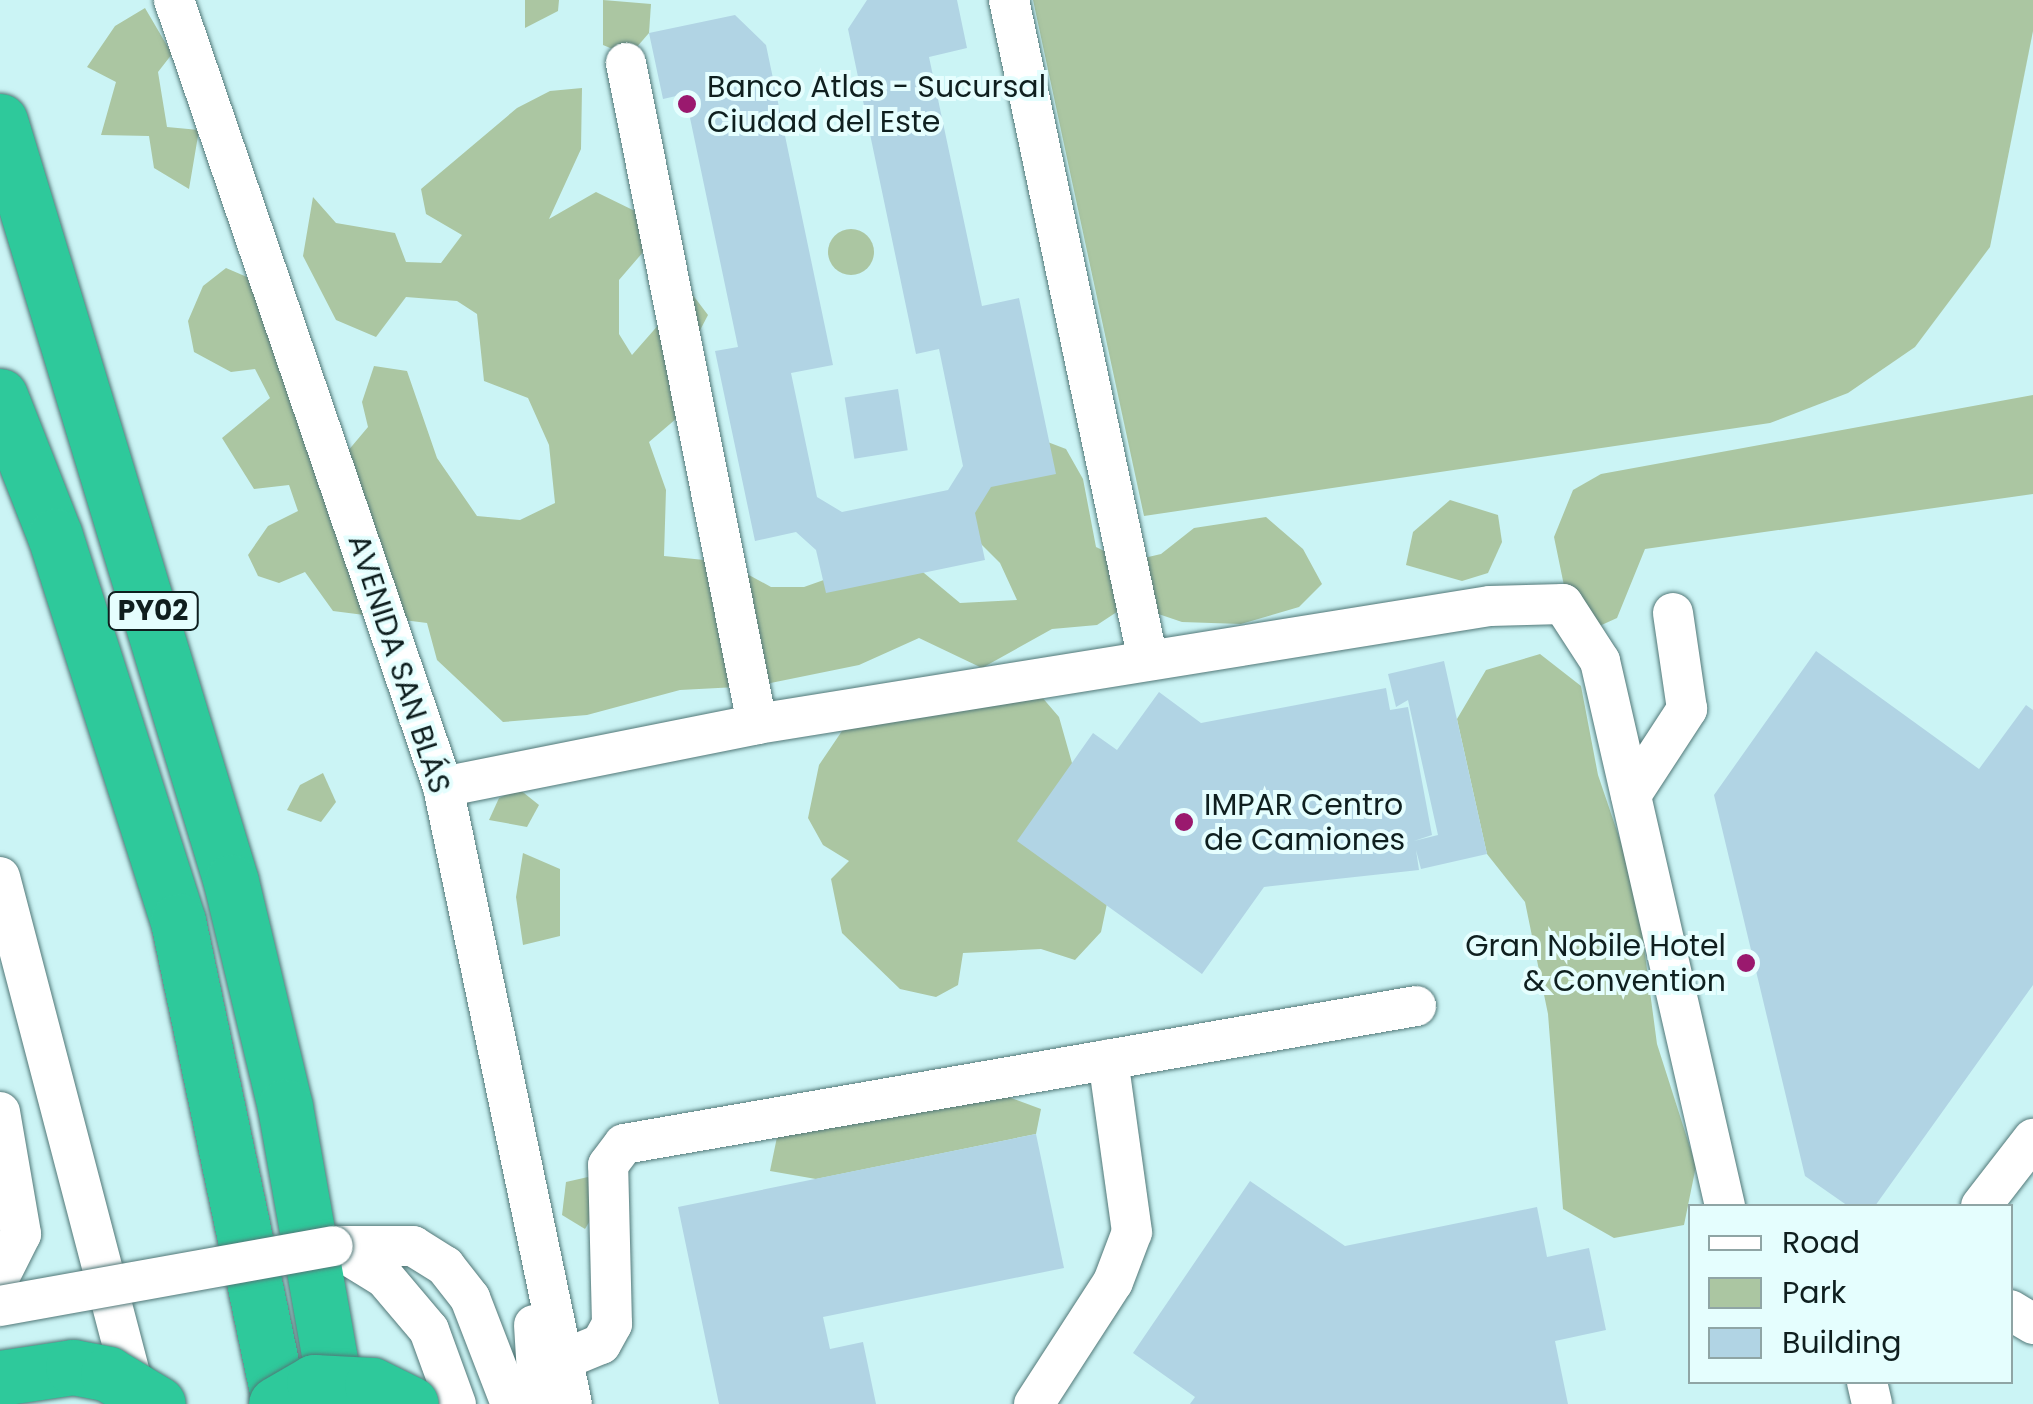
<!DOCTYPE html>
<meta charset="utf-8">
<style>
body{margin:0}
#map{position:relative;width:2033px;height:1404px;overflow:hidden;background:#cbf4f5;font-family:Poppins,sans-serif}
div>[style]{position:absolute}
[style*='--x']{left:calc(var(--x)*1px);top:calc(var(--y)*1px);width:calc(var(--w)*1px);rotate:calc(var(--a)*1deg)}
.green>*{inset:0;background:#abc6a2}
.round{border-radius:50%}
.building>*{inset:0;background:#b1d4e4;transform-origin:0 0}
.roads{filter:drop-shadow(0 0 2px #527878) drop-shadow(0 0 2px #527878)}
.minor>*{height:40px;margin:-20px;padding:0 20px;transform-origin:20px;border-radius:20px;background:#fff}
.highway>*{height:55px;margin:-27.5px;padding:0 27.5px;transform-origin:27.5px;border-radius:27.5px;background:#2ec99b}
.bridges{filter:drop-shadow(0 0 2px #527878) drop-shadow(0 0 2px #527878)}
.minor-bridge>*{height:40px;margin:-20px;padding:0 20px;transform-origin:20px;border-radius:20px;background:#fff}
.highway-bridge>*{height:55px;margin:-27.5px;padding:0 27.5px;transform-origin:27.5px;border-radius:27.5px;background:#2ec99b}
.dots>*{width:28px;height:28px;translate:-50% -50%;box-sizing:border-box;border:5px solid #e5fefe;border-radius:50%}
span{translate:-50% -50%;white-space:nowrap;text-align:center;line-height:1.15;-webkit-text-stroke:8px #e5fefe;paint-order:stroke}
.shield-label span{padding:2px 8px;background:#e5fefe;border:2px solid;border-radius:8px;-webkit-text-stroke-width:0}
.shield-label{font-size:28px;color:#0f1f1f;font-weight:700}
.poi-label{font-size:30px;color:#0f1f1f}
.left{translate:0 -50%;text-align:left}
.right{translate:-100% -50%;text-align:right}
.street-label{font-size:30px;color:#0f1f1f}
.legend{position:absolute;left:1688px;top:1204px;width:325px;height:180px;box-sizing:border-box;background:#e5fefe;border:2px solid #8fa5a5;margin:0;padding:12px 18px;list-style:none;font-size:30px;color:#0f1f1f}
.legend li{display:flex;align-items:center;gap:20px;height:50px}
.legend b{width:50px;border:2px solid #8fa5a5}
</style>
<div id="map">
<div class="green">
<i style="clip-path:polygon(525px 0,559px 0,558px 11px,525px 28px)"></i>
<i style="clip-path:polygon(603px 0,651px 4px,649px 33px,629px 56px,603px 45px)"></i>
<i style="clip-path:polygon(1033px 0,2033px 0,2033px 31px,1990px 247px,1915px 347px,1848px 393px,1770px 423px,1144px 516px)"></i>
<i style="clip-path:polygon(145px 8px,172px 54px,158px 72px,167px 127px,199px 130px,189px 189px,154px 168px,149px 136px,101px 135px,116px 82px,87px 67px,115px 26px)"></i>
<i style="clip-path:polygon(582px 88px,581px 149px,549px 219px,596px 192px,639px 213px,644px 251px,619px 280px,619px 334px,632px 355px,689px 290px,708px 315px,688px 353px,691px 406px,649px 442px,666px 490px,664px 556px,725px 562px,771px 587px,804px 587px,900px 553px,960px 603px,1017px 600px,1000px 563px,951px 514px,1024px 433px,1066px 449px,1083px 479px,1096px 547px,1127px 562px,1161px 554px,1194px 528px,1266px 517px,1303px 549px,1322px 584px,1299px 607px,1241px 624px,1182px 622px,1129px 604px,1097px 625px,1052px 629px,982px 668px,919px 638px,859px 665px,756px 686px,680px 690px,587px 715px,503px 722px,437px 660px,427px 623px,333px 611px,305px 572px,279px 583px,258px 576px,248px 555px,268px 526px,298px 511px,289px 485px,254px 489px,222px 438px,270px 398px,255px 369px,231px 372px,194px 352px,188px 321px,203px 286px,226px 268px,247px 277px,276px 345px,347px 452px,368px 427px,362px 402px,374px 366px,407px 371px,437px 458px,477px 516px,520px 520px,555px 503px,549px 445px,528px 398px,484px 381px,477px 314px,457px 301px,406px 297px,376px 337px,336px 320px,303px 256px,313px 197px,336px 223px,395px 233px,406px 262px,441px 263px,462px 235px,426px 214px,421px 189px,517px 108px,550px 91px)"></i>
<i class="round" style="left:828px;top:229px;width:46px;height:46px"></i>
<i style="clip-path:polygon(2033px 395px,2033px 494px,1645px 549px,1617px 618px,1595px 628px,1568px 605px,1554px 537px,1573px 490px,1601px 474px)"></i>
<i style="clip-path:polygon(1450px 500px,1498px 515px,1502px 542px,1488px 573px,1462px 581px,1406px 565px,1413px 532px)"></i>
<i style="clip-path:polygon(1540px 654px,1581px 686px,1598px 775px,1636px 887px,1657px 1044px,1696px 1166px,1684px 1225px,1614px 1238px,1563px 1209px,1548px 1014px,1525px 902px,1487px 854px,1457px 719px,1486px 670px)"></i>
<i style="clip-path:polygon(1041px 696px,1059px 717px,1109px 894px,1101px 932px,1075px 960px,1041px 949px,963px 953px,958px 985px,936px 997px,900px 989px,842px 933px,831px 879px,849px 861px,823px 845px,808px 818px,819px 765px,844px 728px)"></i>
<i style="clip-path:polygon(323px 773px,336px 802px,321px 822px,287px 810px,300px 785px)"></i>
<i style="clip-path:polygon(519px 789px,539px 805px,527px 827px,489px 820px,499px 798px)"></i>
<i style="clip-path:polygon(523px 853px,560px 869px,560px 936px,523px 945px,516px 897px)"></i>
<i style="clip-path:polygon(995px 1092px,1041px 1109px,1036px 1134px,816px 1179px,770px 1171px,777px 1137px)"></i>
<i style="clip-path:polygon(588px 1177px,603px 1199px,585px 1229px,562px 1215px,566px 1182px)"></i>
</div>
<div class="building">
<i style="clip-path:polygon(867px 0,957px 0,967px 48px,929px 57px,982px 306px,1019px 298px,1056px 474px,991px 487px,975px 513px,985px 560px,826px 593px,816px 550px,796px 532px,755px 541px,715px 351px,738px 347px,685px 94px,663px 99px,649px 33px,735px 15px,766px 45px,833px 365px,791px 373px,817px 497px,842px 512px,948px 490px,963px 466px,939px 349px,916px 354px,848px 29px)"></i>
<i style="left:898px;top:389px;width:62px;height:54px;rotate:81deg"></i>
<i style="clip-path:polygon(1816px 651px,1979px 769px,2026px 705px,2033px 710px,2033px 985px,1875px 1206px,1848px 1206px,1805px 1176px,1714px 795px)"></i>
<i style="clip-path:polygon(1444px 661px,1487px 854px,1421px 869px,1416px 850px,1419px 870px,1264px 887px,1202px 974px,1017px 841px,1093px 733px,1117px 750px,1159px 692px,1201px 723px,1386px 688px,1390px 710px,1408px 707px,1432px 835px,1414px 841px,1438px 835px,1408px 700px,1396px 707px,1388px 674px)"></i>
<i style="clip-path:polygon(1036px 1134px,1064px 1268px,823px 1317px,830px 1349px,863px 1342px,876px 1404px,719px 1404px,678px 1207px)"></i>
<i style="clip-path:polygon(1250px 1181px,1345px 1246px,1537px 1207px,1547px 1257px,1589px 1248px,1606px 1330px,1555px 1341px,1568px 1404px,1190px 1404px,1195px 1397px,1133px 1353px)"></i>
</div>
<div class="roads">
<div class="minor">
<i style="--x:174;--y:0;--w:832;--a:71.13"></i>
<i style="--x:443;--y:787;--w:630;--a:78.19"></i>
<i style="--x:1009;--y:0;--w:675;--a:78.12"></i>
<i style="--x:626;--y:63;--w:674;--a:78.79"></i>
<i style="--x:443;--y:787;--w:320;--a:-11.3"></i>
<i style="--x:757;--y:724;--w:742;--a:-9.15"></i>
<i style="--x:1490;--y:606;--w:73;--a:-1.6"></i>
<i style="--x:1563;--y:604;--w:68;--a:57"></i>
<i style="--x:1600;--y:661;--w:559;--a:77.08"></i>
<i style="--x:1631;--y:795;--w:103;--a:-56.9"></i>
<i style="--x:1687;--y:709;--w:97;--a:-98.3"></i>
<i style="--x:0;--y:877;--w:545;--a:75.33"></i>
<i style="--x:0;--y:1112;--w:124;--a:80.2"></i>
<i style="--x:21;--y:1234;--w:47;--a:116.6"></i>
<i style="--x:1981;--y:1206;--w:85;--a:-52.2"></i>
<i style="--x:333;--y:1246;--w:80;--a:0"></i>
<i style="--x:413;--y:1246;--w:38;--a:32"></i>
<i style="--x:445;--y:1266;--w:41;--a:52"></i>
<i style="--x:470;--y:1298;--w:114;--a:68.9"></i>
<i style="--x:333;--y:1246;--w:61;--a:31.6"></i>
<i style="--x:385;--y:1278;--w:68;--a:49.8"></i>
<i style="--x:429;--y:1330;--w:79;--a:70"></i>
<i style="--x:2010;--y:1310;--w:27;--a:31"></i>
<i style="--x:534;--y:1325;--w:79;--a:86.4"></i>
<i style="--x:562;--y:1360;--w:42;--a:-22.3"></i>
<i style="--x:601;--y:1344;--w:23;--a:-61"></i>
<i style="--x:612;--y:1324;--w:159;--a:-91.4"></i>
<i style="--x:608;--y:1165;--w:26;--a:-53"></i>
<i style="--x:624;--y:1144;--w:804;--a:-9.88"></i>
<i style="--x:1867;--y:1382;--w:23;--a:77"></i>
<i style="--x:1034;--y:1404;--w:145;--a:-57.1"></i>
<i style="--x:1113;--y:1282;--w:53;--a:-69.2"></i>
<i style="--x:1132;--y:1232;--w:174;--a:-97.9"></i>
</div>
<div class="highway">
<i style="--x:0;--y:121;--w:795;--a:73.11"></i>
<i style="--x:231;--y:882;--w:231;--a:76.5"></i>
<i style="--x:285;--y:1107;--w:302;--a:79.9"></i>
<i style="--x:0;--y:396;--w:150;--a:68.6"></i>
<i style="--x:55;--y:536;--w:404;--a:72.3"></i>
<i style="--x:178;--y:921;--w:494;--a:78.1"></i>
</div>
</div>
<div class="bridges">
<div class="minor-bridge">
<i style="--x:0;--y:1306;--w:338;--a:-10.2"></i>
</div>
<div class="highway-bridge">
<i style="--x:0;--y:1378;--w:74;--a:-8.6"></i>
<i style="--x:73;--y:1367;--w:36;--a:11"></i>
<i style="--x:108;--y:1374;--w:58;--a:31"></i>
<i style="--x:276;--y:1404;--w:44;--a:-30.1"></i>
<i style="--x:314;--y:1382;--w:58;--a:3"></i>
<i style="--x:372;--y:1385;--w:43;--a:26"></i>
</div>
</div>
<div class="dots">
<i style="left:687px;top:104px;background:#9a196e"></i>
<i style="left:1184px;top:822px;background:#9a196e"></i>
<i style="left:1746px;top:963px;background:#9a196e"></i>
</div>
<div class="shield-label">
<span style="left:153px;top:611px">PY02</span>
</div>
<div class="poi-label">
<span class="left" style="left:707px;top:104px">Banco Atlas - Sucursal<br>Ciudad del Este</span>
<span class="left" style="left:1204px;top:822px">IMPAR Centro<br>de Camiones</span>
<span class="right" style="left:1726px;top:963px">Gran Nobile Hotel<br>&amp; Convention</span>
</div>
<div class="street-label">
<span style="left:399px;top:664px;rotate:72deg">AVENIDA SAN BLÁS</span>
</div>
<ul class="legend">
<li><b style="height:12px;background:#fff"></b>Road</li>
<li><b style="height:28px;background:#abc6a2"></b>Park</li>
<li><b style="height:28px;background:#b1d4e4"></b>Building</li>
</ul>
</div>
